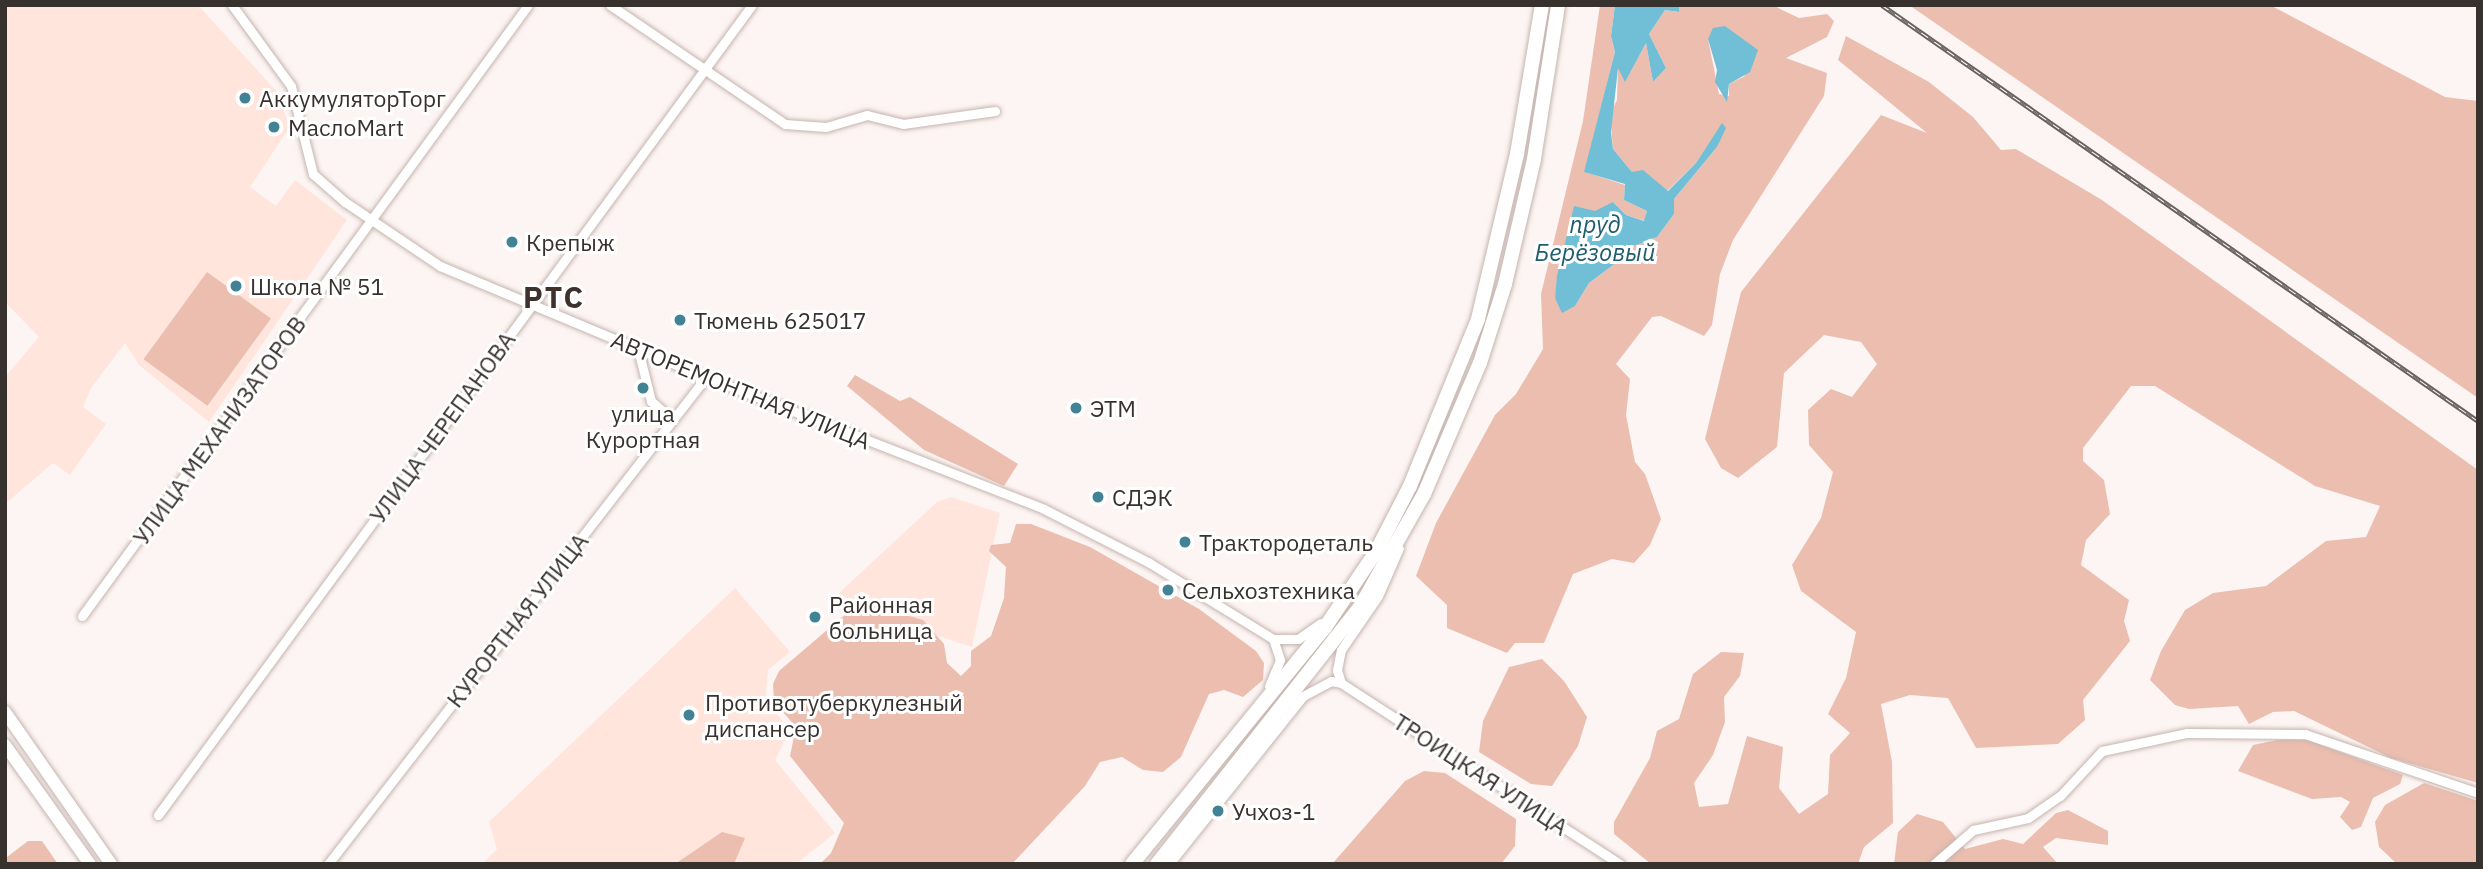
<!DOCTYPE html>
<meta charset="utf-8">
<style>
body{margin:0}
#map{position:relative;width:2483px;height:869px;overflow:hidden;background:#fdf5f3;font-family:"IBM Plex Sans",sans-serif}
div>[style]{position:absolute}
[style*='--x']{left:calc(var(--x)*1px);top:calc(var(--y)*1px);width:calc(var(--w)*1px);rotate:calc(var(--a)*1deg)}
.built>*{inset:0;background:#ffe5dc}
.green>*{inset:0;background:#ebbeaf;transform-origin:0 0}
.water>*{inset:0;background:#70bfd6}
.roads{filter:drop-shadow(0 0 2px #c5b4ae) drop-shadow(0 0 2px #c5b4ae)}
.minor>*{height:9px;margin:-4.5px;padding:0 4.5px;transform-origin:4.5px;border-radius:4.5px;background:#fff}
.major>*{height:12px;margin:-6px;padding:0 6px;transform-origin:6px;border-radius:6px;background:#fff}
.highway>*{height:14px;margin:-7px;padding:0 7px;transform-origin:7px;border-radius:7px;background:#fff}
.rail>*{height:5px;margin-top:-2.5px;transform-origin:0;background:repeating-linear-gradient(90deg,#fff 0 8px,#68625f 0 16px);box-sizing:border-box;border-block:2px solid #68625f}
.dots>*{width:19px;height:19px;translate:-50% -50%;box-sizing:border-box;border:4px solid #fff;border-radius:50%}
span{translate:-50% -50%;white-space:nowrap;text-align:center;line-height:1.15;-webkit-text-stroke:6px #fff;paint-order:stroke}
.poi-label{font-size:23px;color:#38322f}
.left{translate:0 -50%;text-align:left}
.street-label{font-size:23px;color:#38322f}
.water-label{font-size:24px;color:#1d5d6e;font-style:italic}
.district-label{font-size:30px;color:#3f322d;font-weight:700;letter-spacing:2px}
.frame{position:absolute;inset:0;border:7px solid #38322f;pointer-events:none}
</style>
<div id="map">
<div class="built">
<i style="clip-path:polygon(5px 5px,198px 5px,279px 94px,289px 128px,250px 187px,276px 206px,295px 180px,347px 220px,209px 422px,139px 365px,125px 343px,91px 388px,83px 407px,106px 424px,70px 475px,53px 463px,5px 504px,5px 377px,39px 337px,5px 302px)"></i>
<i style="clip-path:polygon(951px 497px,1000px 513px,972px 647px,854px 608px,839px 593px,937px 502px)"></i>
<i style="clip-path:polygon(735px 588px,790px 652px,768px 670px,765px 701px,790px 729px,775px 760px,835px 833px,796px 864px,482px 864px,497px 849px,489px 822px)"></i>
</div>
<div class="green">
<i style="clip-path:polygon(evenodd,1600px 5px,1615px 5px,1611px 36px,1615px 52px,1585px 172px,1625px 185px,1624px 200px,1647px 211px,1645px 221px,1626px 215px,1613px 202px,1565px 248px,1555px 298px,1575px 306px,1589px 283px,1617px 262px,1620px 251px,1657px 237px,1674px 214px,1674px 199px,1717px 147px,1722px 124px,1696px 163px,1667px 191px,1632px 172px,1613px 149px,1610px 114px,1617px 100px,1618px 65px,1625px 81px,1646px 43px,1653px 82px,1666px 68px,1649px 34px,1665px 10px,1678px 12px,1679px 5px,1772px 5px,1799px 18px,1827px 14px,1834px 21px,1827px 37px,1786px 58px,1827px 73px,1824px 96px,1733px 240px,1720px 274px,1712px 325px,1704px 336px,1661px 316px,1652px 317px,1616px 364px,1630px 379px,1626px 415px,1635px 462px,1645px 474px,1661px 519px,1650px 545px,1634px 563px,1612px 559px,1573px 574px,1544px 643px,1515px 643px,1507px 653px,1447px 628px,1447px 605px,1416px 576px,1436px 523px,1495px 415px,1516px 394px,1543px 349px,1541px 294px,1583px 121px,1600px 5px,1708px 39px,1745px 76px,1729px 84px,1729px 96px,1719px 94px,1708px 39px)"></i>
<i style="clip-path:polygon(1909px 5px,2270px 5px,2445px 97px,2478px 101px,2478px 398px)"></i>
<i style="clip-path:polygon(1846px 36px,1929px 82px,1973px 117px,2001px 150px,2016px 149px,2102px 200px,2478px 470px,2478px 783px,2391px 758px,2294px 711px,2273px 712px,2249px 724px,2238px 706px,2189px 709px,2175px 705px,2150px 680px,2161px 651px,2185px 610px,2213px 593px,2266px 586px,2326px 541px,2366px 537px,2380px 506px,2315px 486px,2155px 386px,2131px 386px,2083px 448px,2083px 461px,2104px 480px,2110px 514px,2086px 540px,2081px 565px,2129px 600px,2124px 621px,2130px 641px,2083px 700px,2085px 720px,2058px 744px,1976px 748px,1948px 698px,1910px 695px,1881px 704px,1892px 762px,1893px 823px,1864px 847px,1858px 864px,1651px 864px,1614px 834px,1614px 822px,1650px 758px,1657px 731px,1679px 719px,1693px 674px,1721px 652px,1744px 653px,1740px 676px,1724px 697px,1725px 722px,1713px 755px,1694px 783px,1699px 807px,1728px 804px,1747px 736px,1783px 747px,1779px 788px,1799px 814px,1828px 794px,1830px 755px,1850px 733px,1828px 714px,1846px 678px,1856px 632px,1801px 591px,1792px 565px,1821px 518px,1833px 472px,1809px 445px,1808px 410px,1831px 389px,1852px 397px,1877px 364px,1861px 342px,1824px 335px,1784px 373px,1777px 447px,1738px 478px,1721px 468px,1705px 439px,1741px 292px,1881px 115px,1927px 133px,1838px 60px)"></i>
<i style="left:207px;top:272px;width:79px;height:108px;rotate:36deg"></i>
<i style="clip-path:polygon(855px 375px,900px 401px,910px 397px,1018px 464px,1004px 486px,924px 450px,847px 386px)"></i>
<i style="clip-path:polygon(1016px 524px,1031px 524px,1090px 547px,1199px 609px,1256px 651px,1264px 663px,1263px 680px,1243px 697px,1224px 690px,1209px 694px,1181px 757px,1163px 772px,1143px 770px,1122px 757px,1100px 762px,1085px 786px,1012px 864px,820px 864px,831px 853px,844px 823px,790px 756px,796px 727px,774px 702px,773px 684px,779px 671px,860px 602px,923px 620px,944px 644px,947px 663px,961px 676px,971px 666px,971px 651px,991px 636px,1004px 598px,1006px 567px,989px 551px,991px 545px,1010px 543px)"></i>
<i style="clip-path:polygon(1542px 659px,1564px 681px,1587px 717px,1578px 746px,1552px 786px,1531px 784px,1479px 752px,1483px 721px,1509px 667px)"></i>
<i style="clip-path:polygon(2277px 740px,2307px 740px,2403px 775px,2400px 784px,2373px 798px,2361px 827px,2352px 830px,2340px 817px,2350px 802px,2341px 797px,2312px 799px,2238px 771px,2253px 745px)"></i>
<i style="clip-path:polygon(1424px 771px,1445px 773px,1516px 819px,1515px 846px,1501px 864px,1332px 864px,1405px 781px)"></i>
<i style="clip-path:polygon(2424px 783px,2478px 801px,2478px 864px,2397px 864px,2379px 847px,2375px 822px,2385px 805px)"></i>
<i style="clip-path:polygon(2068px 810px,2108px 831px,2108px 845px,2056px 838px,2043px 847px,2058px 864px,1894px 864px,1898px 832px,1917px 814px,1943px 822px,1965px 849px,2003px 839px,2023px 844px,2056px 813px)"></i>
<i style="clip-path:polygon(722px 832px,745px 838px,734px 864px,675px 864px)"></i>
<i style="clip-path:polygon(28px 841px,42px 841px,58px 864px,5px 864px,7px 857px)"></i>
</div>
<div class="water">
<i style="clip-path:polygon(1615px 5px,1679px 5px,1679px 12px,1665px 10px,1649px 34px,1666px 68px,1653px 82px,1646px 43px,1625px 82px,1618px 68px,1611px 132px,1613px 149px,1632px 172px,1643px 170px,1668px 191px,1696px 163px,1722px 123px,1726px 128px,1717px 147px,1674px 199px,1674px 214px,1657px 237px,1621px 251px,1617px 262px,1589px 283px,1575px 306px,1562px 313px,1555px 298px,1557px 276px,1574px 206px,1595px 211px,1613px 202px,1626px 215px,1644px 221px,1647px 211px,1624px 200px,1625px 184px,1584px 172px,1615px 52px,1611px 36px)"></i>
<i style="clip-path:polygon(1725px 26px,1758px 50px,1750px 72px,1729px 84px,1727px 102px,1715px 82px,1717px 70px,1708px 39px,1713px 28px)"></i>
</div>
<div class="roads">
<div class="minor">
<i style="--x:232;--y:5;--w:100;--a:53.9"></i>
<i style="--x:291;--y:86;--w:91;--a:76"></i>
<i style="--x:313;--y:174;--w:43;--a:41.2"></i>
<i style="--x:345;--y:202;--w:115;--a:34"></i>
<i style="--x:440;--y:266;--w:288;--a:22.7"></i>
<i style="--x:706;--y:377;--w:363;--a:21.3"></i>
<i style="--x:1044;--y:509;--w:117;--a:27"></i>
<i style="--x:1148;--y:562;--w:147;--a:31.6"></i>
<i style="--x:610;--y:5;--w:212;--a:34.2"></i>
<i style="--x:785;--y:124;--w:41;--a:4.2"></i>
<i style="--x:826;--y:127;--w:43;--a:-16.3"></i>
<i style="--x:867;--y:115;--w:37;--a:14"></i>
<i style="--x:903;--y:124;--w:93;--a:-8"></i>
<i style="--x:638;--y:349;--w:54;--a:76"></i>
<i style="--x:651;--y:401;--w:29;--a:41"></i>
<i style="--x:82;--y:616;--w:756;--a:-53.87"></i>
<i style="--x:1273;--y:639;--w:25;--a:0"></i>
<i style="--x:1298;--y:639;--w:28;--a:-35"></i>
<i style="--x:1341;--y:683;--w:14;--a:-107"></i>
<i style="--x:1337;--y:670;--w:20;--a:-79"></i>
<i style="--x:1341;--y:650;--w:65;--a:-55.6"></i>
<i style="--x:1378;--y:596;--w:52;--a:-66.4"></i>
<i style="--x:1269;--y:686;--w:28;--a:-67"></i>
<i style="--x:1280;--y:660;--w:22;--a:-108"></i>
<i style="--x:158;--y:815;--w:1004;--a:-53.75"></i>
<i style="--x:328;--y:864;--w:616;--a:-52.18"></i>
<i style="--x:1169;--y:864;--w:215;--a:-51.4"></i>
<i style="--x:1303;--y:696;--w:32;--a:-28"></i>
<i style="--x:1331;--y:681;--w:10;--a:11"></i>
<i style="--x:1341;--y:683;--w:333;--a:33"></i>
<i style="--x:1934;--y:864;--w:52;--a:-41.1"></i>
<i style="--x:1973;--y:830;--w:56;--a:-12.3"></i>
<i style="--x:2028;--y:818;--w:39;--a:-35"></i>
<i style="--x:2060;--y:796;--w:62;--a:-47"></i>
<i style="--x:2102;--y:751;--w:87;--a:-12"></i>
<i style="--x:2187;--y:733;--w:118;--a:0.5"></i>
<i style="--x:2305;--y:734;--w:183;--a:18.8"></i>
</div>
<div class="major">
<i style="--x:5;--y:712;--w:185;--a:55.1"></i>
<i style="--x:5;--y:745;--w:146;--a:54.5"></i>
</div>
<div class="highway">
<i style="--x:1132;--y:864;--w:303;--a:-50.8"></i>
<i style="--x:1324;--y:629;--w:95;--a:-56.1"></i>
<i style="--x:1377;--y:550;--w:72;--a:-62.7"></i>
<i style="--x:1410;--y:486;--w:180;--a:-67.8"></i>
<i style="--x:1478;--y:319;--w:170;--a:-76.7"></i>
<i style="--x:1517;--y:154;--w:151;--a:-80.5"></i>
<i style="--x:1157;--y:864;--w:328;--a:-51.7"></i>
<i style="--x:1360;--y:607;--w:130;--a:-60.5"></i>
<i style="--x:1424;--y:494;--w:142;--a:-66.9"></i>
<i style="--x:1480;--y:363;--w:83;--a:-72.4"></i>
<i style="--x:1505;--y:284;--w:128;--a:-76.9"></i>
<i style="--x:1534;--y:159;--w:156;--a:-81.1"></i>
</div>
</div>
<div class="rail">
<i style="--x:1882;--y:5;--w:727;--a:34.91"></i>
</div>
<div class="dots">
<i style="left:245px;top:98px;background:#418295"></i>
<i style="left:274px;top:127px;background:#418295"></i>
<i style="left:512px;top:242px;background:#418295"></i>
<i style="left:236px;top:286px;background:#418295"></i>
<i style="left:680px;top:320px;background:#418295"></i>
<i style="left:643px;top:388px;background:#418295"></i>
<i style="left:1076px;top:408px;background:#418295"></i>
<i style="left:1098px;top:497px;background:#418295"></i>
<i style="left:1185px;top:542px;background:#418295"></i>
<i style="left:1168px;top:590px;background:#418295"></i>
<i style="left:815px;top:617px;background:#418295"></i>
<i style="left:689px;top:715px;background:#418295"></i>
<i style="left:1218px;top:811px;background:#418295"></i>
</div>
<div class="poi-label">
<span class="left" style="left:259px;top:98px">АккумуляторТорг</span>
<span class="left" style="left:288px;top:127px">МаслоMart</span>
<span class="left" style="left:526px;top:242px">Крепыж</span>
<span class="left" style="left:250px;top:286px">Школа № 51</span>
<span class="left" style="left:694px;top:320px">Тюмень 625017</span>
<span class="left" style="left:1090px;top:408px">ЭТМ</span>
<span style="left:643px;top:426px">улица<br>Курортная</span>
<span class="left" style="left:1112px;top:497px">СДЭК</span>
<span class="left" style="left:1199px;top:542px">Трактородеталь</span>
<span class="left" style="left:1182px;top:590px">Сельхозтехника</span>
<span class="left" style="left:829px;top:617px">Районная<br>больница</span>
<span class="left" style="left:705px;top:715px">Противотуберкулезный<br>диспансер</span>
<span class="left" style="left:1232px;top:811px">Учхоз-1</span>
</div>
<div class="street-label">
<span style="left:741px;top:390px;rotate:22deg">АВТОРЕМОНТНАЯ УЛИЦА</span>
<span style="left:442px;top:427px;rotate:-54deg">УЛИЦА ЧЕРЕПАНОВА</span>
<span style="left:219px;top:430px;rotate:-54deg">УЛИЦА МЕХАНИЗАТОРОВ</span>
<span style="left:517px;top:620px;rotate:-52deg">КУРОРТНАЯ УЛИЦА</span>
<span style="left:1481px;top:774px;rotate:33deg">ТРОИЦКАЯ УЛИЦА</span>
</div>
<div class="water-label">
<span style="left:1595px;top:239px">пруд<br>Берёзовый</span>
</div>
<div class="district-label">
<span style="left:554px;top:297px">РТС</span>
</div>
<div class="frame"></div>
</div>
